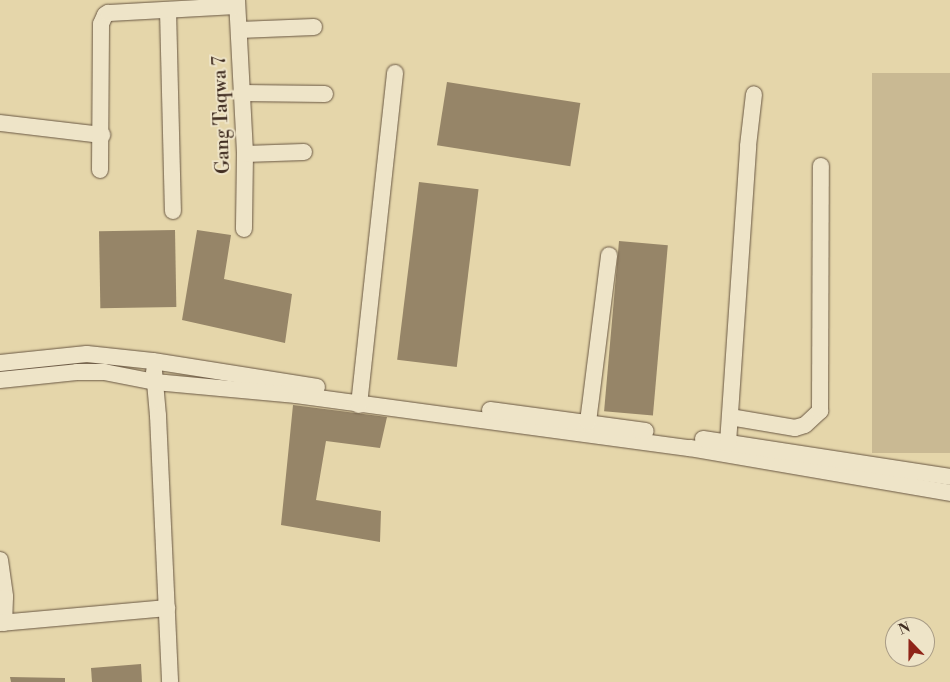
<!DOCTYPE html>
<style>
body{margin:0}
#map{position:relative;width:950px;height:682px;overflow:hidden;background:#e5d6aa;font-family:"Libre Bodoni",serif}
div>[style]{position:absolute}
[style*='--x']{left:calc(var(--x)*1px);top:calc(var(--y)*1px);width:calc(var(--w)*1px);rotate:calc(var(--a)*1deg)}
.green>*{inset:0;background:#c9b993;transform-origin:0 0}
.building>*{inset:0;background:#968568;transform-origin:0 0}
.roads{filter:drop-shadow(0 0 1px #695743) drop-shadow(0 0 1px #695743)}
.minor>*{height:16px;margin:-8px;padding:0 8px;transform-origin:8px;border-radius:8px;background:#eee4c8}
span{translate:-50% -50%;white-space:nowrap;text-align:center;line-height:1.15;-webkit-text-stroke:4px #eee4c8;paint-order:stroke}
.street-label{font-size:19px;color:#402d21}
.north{position:absolute;left:885px;top:617px;width:50px;height:50px;box-sizing:border-box;background:#eee4c8;border:1px solid #a89b85;border-radius:50%;rotate:338deg;font-size:14px;font-weight:700;line-height:20px;text-align:center;color:#402d21}
.north::after{content:'';display:block;margin:auto;width:18px;height:22px;background:#8f2418;clip-path:polygon(50% 0,100% 100%,50% 72%,0 100%)}
</style>
<div id="map">
<div class="green">
<i style="left:950px;top:73px;width:380px;height:78px;rotate:90deg"></i>
</div>
<div class="building">
<i style="left:447px;top:82px;width:135px;height:64px;rotate:9deg"></i>
<i style="left:419px;top:182px;width:60px;height:179px;rotate:7deg"></i>
<i style="left:175px;top:230px;width:77px;height:76px;rotate:89deg"></i>
<i style="clip-path:polygon(197px 230px,231px 235px,224px 279px,292px 294px,285px 343px,182px 320px)"></i>
<i style="left:619px;top:241px;width:49px;height:171px;rotate:5deg"></i>
<i style="clip-path:polygon(293px 405px,387px 417px,380px 448px,326px 441px,316px 500px,381px 511px,380px 542px,281px 525px)"></i>
<i style="clip-path:polygon(141px 664px,142px 682px,92px 682px,91px 668px)"></i>
<i style="clip-path:polygon(10px 677px,65px 678px,65px 682px,11px 682px)"></i>
</div>
<div class="roads">
<div class="minor">
<i style="--x:237;--y:0;--w:154;--a:87"></i>
<i style="--x:245;--y:154;--w:75;--a:90.8"></i>
<i style="--x:168;--y:10;--w:201;--a:88.6"></i>
<i style="--x:239;--y:30;--w:75;--a:-2.3"></i>
<i style="--x:242;--y:93;--w:83;--a:0.7"></i>
<i style="--x:0;--y:123;--w:103;--a:6.7"></i>
<i style="--x:245;--y:154;--w:59;--a:-1.9"></i>
<i style="--x:100;--y:170;--w:146;--a:-89.6"></i>
<i style="--x:101;--y:24;--w:10;--a:-66"></i>
<i style="--x:105;--y:15;--w:4;--a:-34"></i>
<i style="--x:108;--y:13;--w:129;--a:-3.1"></i>
<i style="--x:0;--y:363;--w:87;--a:-5.9"></i>
<i style="--x:87;--y:354;--w:66;--a:6.1"></i>
<i style="--x:153;--y:361;--w:166;--a:9"></i>
<i style="--x:154;--y:371;--w:45;--a:84.9"></i>
<i style="--x:158;--y:416;--w:266;--a:87.4"></i>
<i style="--x:0;--y:380;--w:77;--a:-5.9"></i>
<i style="--x:77;--y:372;--w:27;--a:0"></i>
<i style="--x:104;--y:372;--w:52;--a:11.1"></i>
<i style="--x:155;--y:382;--w:142;--a:5.3"></i>
<i style="--x:296;--y:395;--w:398;--a:7.7"></i>
<i style="--x:690;--y:448;--w:264;--a:9.8"></i>
<i style="--x:359;--y:405;--w:334;--a:-83.8"></i>
<i style="--x:490;--y:410;--w:157;--a:7.7"></i>
<i style="--x:730;--y:417;--w:66;--a:9.6"></i>
<i style="--x:795;--y:428;--w:10;--a:-17"></i>
<i style="--x:805;--y:425;--w:21;--a:-43"></i>
<i style="--x:820;--y:411;--w:245;--a:-89.8"></i>
<i style="--x:588;--y:422;--w:168;--a:-82.8"></i>
<i style="--x:703;--y:439;--w:250;--a:8.7"></i>
<i style="--x:728;--y:443;--w:298;--a:-86.1"></i>
<i style="--x:748;--y:146;--w:52;--a:-83.4"></i>
<i style="--x:0;--y:560;--w:37;--a:82"></i>
<i style="--x:5;--y:597;--w:26;--a:92"></i>
<i style="--x:0;--y:623;--w:168;--a:-5.1"></i>
</div>
</div>
<div class="street-label">
<span style="left:222px;top:115px;rotate:-92deg">Gang Taqwa 7</span>
</div>
<div class="north">N</div>
</div>
